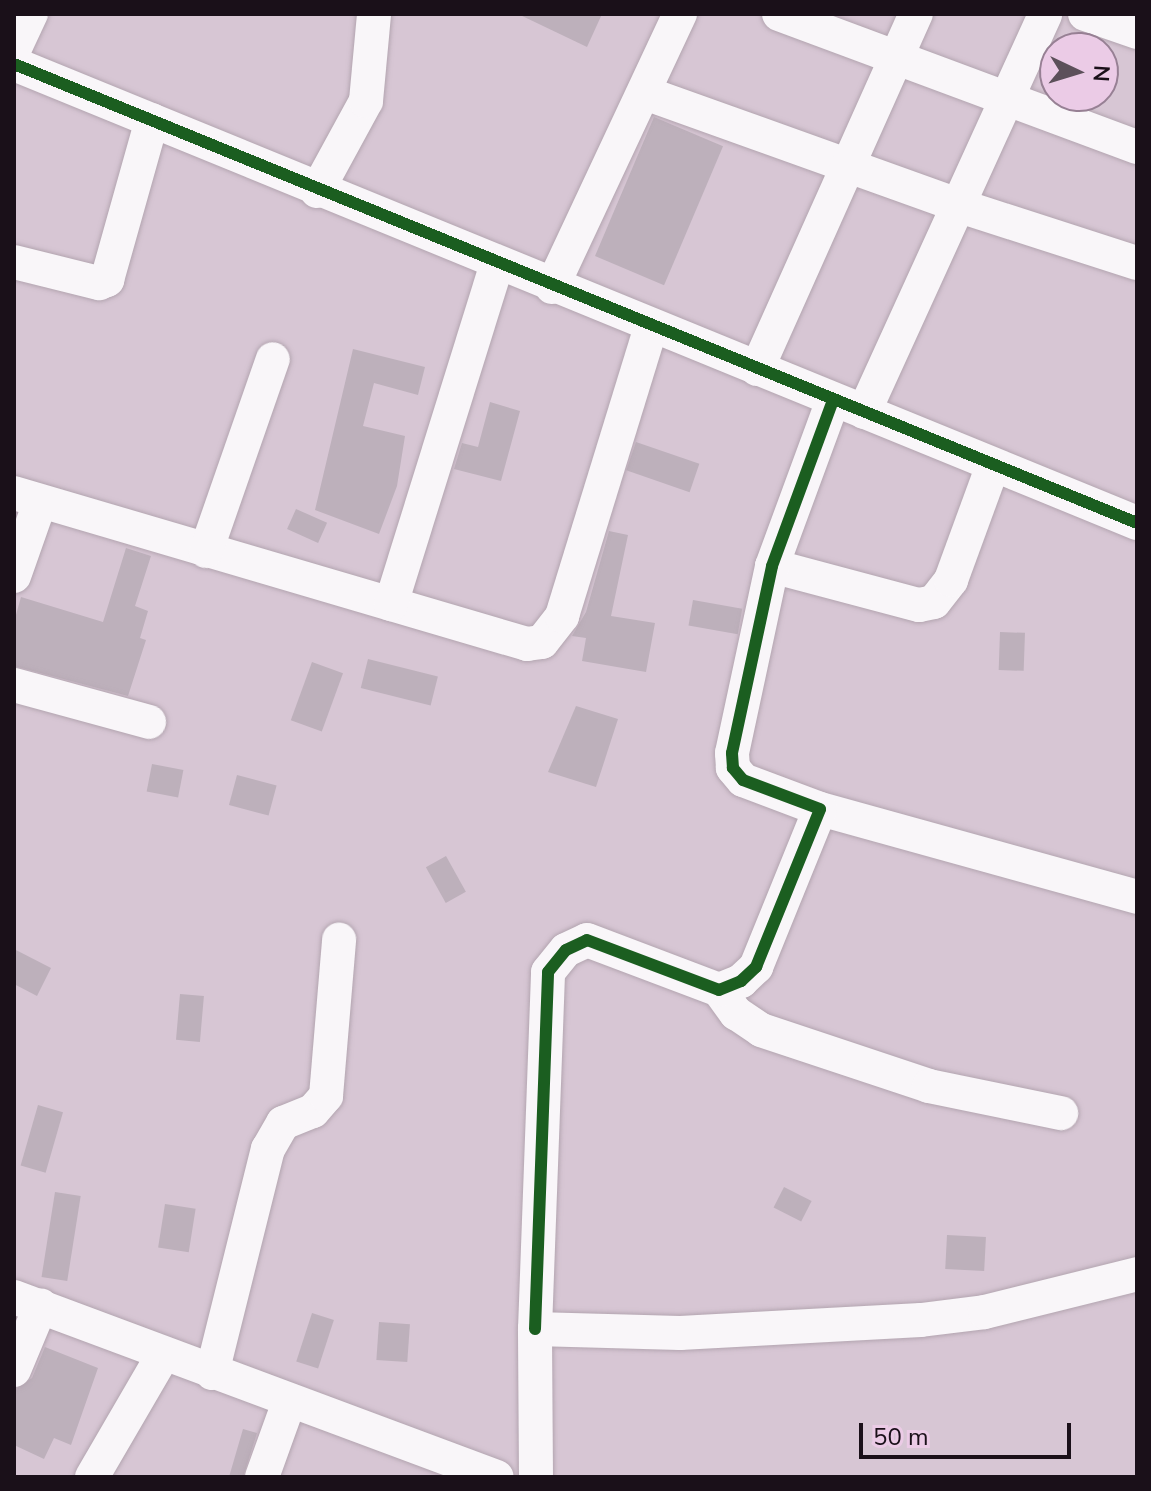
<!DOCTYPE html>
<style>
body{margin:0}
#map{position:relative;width:1151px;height:1491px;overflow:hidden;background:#d7c6d4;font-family:"Nunito Sans",sans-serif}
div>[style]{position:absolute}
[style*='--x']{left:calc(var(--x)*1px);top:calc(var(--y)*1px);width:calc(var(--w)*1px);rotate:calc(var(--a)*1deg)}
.building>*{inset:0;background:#bdb0bb;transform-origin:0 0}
.roads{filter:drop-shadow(0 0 2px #b3a5b0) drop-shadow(0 0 2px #b3a5b0)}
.minor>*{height:34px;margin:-17px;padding:0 17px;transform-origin:17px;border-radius:17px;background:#f9f6f9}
.cycleway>*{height:12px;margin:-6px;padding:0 6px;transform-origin:6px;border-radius:6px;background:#1b5e20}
span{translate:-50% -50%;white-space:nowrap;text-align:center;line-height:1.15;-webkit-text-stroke:6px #ebcbe6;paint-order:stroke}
.frame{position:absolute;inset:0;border:16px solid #1a1019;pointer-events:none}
.north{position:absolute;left:1039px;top:32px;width:80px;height:80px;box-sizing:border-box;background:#ebcbe6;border:2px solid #978094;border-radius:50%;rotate:94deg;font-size:22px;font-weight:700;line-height:32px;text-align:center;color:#1a1019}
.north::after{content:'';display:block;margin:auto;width:28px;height:36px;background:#5c505a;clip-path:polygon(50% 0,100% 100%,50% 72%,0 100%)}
.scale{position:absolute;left:859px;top:1423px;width:212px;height:36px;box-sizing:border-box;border:4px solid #1a1019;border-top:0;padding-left:10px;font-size:24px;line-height:28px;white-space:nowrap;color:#1a1019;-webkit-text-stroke:6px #ebcbe6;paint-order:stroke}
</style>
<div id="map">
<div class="building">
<i style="clip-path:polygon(518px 14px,602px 14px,587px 47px)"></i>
<i style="left:654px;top:117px;width:75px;height:151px;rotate:23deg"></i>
<i style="clip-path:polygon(353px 349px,425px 367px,418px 395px,374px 383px,363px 426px,405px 436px,397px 486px,379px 534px,315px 510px)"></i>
<i style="clip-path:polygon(490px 402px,520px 411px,501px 481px,454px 469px,462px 443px,478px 447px)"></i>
<i style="left:636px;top:442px;width:67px;height:30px;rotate:19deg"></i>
<i style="left:296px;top:509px;width:34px;height:22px;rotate:24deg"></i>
<i style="clip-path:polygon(609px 531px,628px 535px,611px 616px,655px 623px,646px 672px,582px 661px,586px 638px,572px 636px,586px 612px)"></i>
<i style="clip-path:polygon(126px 548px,151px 556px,135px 606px,148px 611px,140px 638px,146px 640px,128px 696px,14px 666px,14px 622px,21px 597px,103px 622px)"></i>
<i style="left:693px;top:600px;width:50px;height:26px;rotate:10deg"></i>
<i style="left:1000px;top:632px;width:25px;height:38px;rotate:2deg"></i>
<i style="left:368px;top:659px;width:72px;height:30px;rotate:14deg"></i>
<i style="left:312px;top:662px;width:33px;height:62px;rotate:20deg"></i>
<i style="clip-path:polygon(576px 706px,618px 719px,596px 787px,548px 772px)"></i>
<i style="left:152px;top:764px;width:32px;height:28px;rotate:11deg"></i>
<i style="left:237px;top:775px;width:41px;height:31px;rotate:15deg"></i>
<i style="left:446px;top:856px;width:41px;height:23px;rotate:61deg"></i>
<i style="clip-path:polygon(14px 949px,51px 968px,37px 996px,14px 984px)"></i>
<i style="left:180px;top:994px;width:24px;height:46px;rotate:5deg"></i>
<i style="left:38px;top:1105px;width:26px;height:63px;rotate:16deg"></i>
<i style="left:784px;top:1187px;width:31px;height:23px;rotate:27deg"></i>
<i style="left:55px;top:1192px;width:26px;height:86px;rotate:9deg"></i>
<i style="left:165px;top:1204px;width:31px;height:44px;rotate:9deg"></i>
<i style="left:947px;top:1235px;width:39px;height:34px;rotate:3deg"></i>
<i style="left:312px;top:1313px;width:23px;height:51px;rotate:18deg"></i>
<i style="left:379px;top:1322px;width:31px;height:38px;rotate:4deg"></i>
<i style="clip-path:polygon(45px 1347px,98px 1368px,71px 1445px,54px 1438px,44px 1459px,14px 1445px,14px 1390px,32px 1378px)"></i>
<i style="clip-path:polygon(243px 1429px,257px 1433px,243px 1477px,229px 1477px)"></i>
</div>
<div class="roads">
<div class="minor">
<i style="--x:779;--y:14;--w:382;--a:20.4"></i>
<i style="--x:1085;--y:14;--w:55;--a:19.1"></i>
<i style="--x:14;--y:50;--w:40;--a:-65"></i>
<i style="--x:14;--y:64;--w:1213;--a:22.23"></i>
<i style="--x:645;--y:93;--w:335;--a:19.7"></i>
<i style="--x:960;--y:206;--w:186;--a:17.9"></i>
<i style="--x:317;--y:191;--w:102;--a:-61.4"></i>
<i style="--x:366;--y:101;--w:87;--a:-84.7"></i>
<i style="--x:14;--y:262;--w:88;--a:13.9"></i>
<i style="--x:99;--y:283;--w:9;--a:-21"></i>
<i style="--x:107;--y:280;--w:166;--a:-74.3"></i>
<i style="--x:552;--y:287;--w:302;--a:-64.9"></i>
<i style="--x:757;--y:369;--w:389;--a:-65.9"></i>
<i style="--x:864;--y:412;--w:437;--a:-65.5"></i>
<i style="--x:14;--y:493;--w:535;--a:16.4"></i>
<i style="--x:527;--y:644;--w:15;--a:-8"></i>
<i style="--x:542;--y:642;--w:33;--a:-52"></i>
<i style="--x:562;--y:616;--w:303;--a:-72.9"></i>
<i style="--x:206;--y:551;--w:203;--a:-70.8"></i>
<i style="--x:772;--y:566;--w:152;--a:14.9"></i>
<i style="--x:919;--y:605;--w:15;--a:-11"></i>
<i style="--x:934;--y:602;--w:28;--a:-52"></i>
<i style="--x:951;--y:580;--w:122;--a:-69.9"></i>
<i style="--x:14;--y:576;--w:78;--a:-70.6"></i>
<i style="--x:391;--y:604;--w:356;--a:-72.7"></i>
<i style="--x:14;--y:685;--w:140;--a:15.3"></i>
<i style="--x:820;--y:809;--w:329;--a:15.5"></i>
<i style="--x:719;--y:990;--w:29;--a:54"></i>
<i style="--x:736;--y:1013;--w:30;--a:34"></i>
<i style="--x:761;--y:1030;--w:177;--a:18.4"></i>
<i style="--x:929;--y:1086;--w:135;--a:11.6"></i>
<i style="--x:14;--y:1297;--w:515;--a:20.44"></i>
<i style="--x:535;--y:1329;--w:357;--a:-87.9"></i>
<i style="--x:548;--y:972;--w:28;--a:-51"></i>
<i style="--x:566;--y:950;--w:23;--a:-25"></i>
<i style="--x:587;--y:940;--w:141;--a:20.7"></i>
<i style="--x:719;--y:990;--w:24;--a:-22"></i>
<i style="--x:741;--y:981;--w:21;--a:-43"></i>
<i style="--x:756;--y:967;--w:170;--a:-67.9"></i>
<i style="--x:820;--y:809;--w:82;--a:-159.4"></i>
<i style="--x:743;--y:780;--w:16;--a:-130"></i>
<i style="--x:733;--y:768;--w:15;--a:-94"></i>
<i style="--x:732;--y:753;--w:191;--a:-77.9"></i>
<i style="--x:772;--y:566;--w:177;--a:-69.8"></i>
<i style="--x:14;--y:1370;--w:70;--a:-67.4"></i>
<i style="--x:212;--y:1373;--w:231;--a:-76"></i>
<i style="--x:268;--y:1149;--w:30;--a:-60"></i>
<i style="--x:283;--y:1123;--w:32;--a:-22"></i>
<i style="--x:313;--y:1111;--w:20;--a:-49"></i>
<i style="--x:326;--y:1096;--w:157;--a:-85.2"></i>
<i style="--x:92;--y:1477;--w:141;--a:-59.8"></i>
<i style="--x:262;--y:1477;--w:80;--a:-70.2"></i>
<i style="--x:536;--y:1477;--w:148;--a:-90.4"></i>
<i style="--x:535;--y:1329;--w:145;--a:1.6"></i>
<i style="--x:680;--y:1333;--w:241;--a:-3.1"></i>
<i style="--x:921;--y:1320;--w:64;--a:-7.1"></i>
<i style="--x:985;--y:1312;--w:157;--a:-14"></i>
</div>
</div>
<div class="cycleway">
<i style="--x:14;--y:64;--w:1213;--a:22.23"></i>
<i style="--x:535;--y:1329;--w:357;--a:-87.9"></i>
<i style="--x:548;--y:972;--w:28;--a:-51"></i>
<i style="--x:566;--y:950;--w:23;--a:-25"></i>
<i style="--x:587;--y:940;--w:141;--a:20.7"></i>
<i style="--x:719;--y:990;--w:24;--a:-22"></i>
<i style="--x:741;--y:981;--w:21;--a:-43"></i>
<i style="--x:756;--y:967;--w:170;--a:-67.9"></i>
<i style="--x:820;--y:809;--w:82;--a:-159.4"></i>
<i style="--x:743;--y:780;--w:16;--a:-130"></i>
<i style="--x:733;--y:768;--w:15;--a:-94"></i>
<i style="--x:732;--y:753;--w:191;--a:-77.9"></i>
<i style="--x:772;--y:566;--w:177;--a:-69.8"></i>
</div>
<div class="frame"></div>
<div class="north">N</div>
<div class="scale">50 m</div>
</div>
